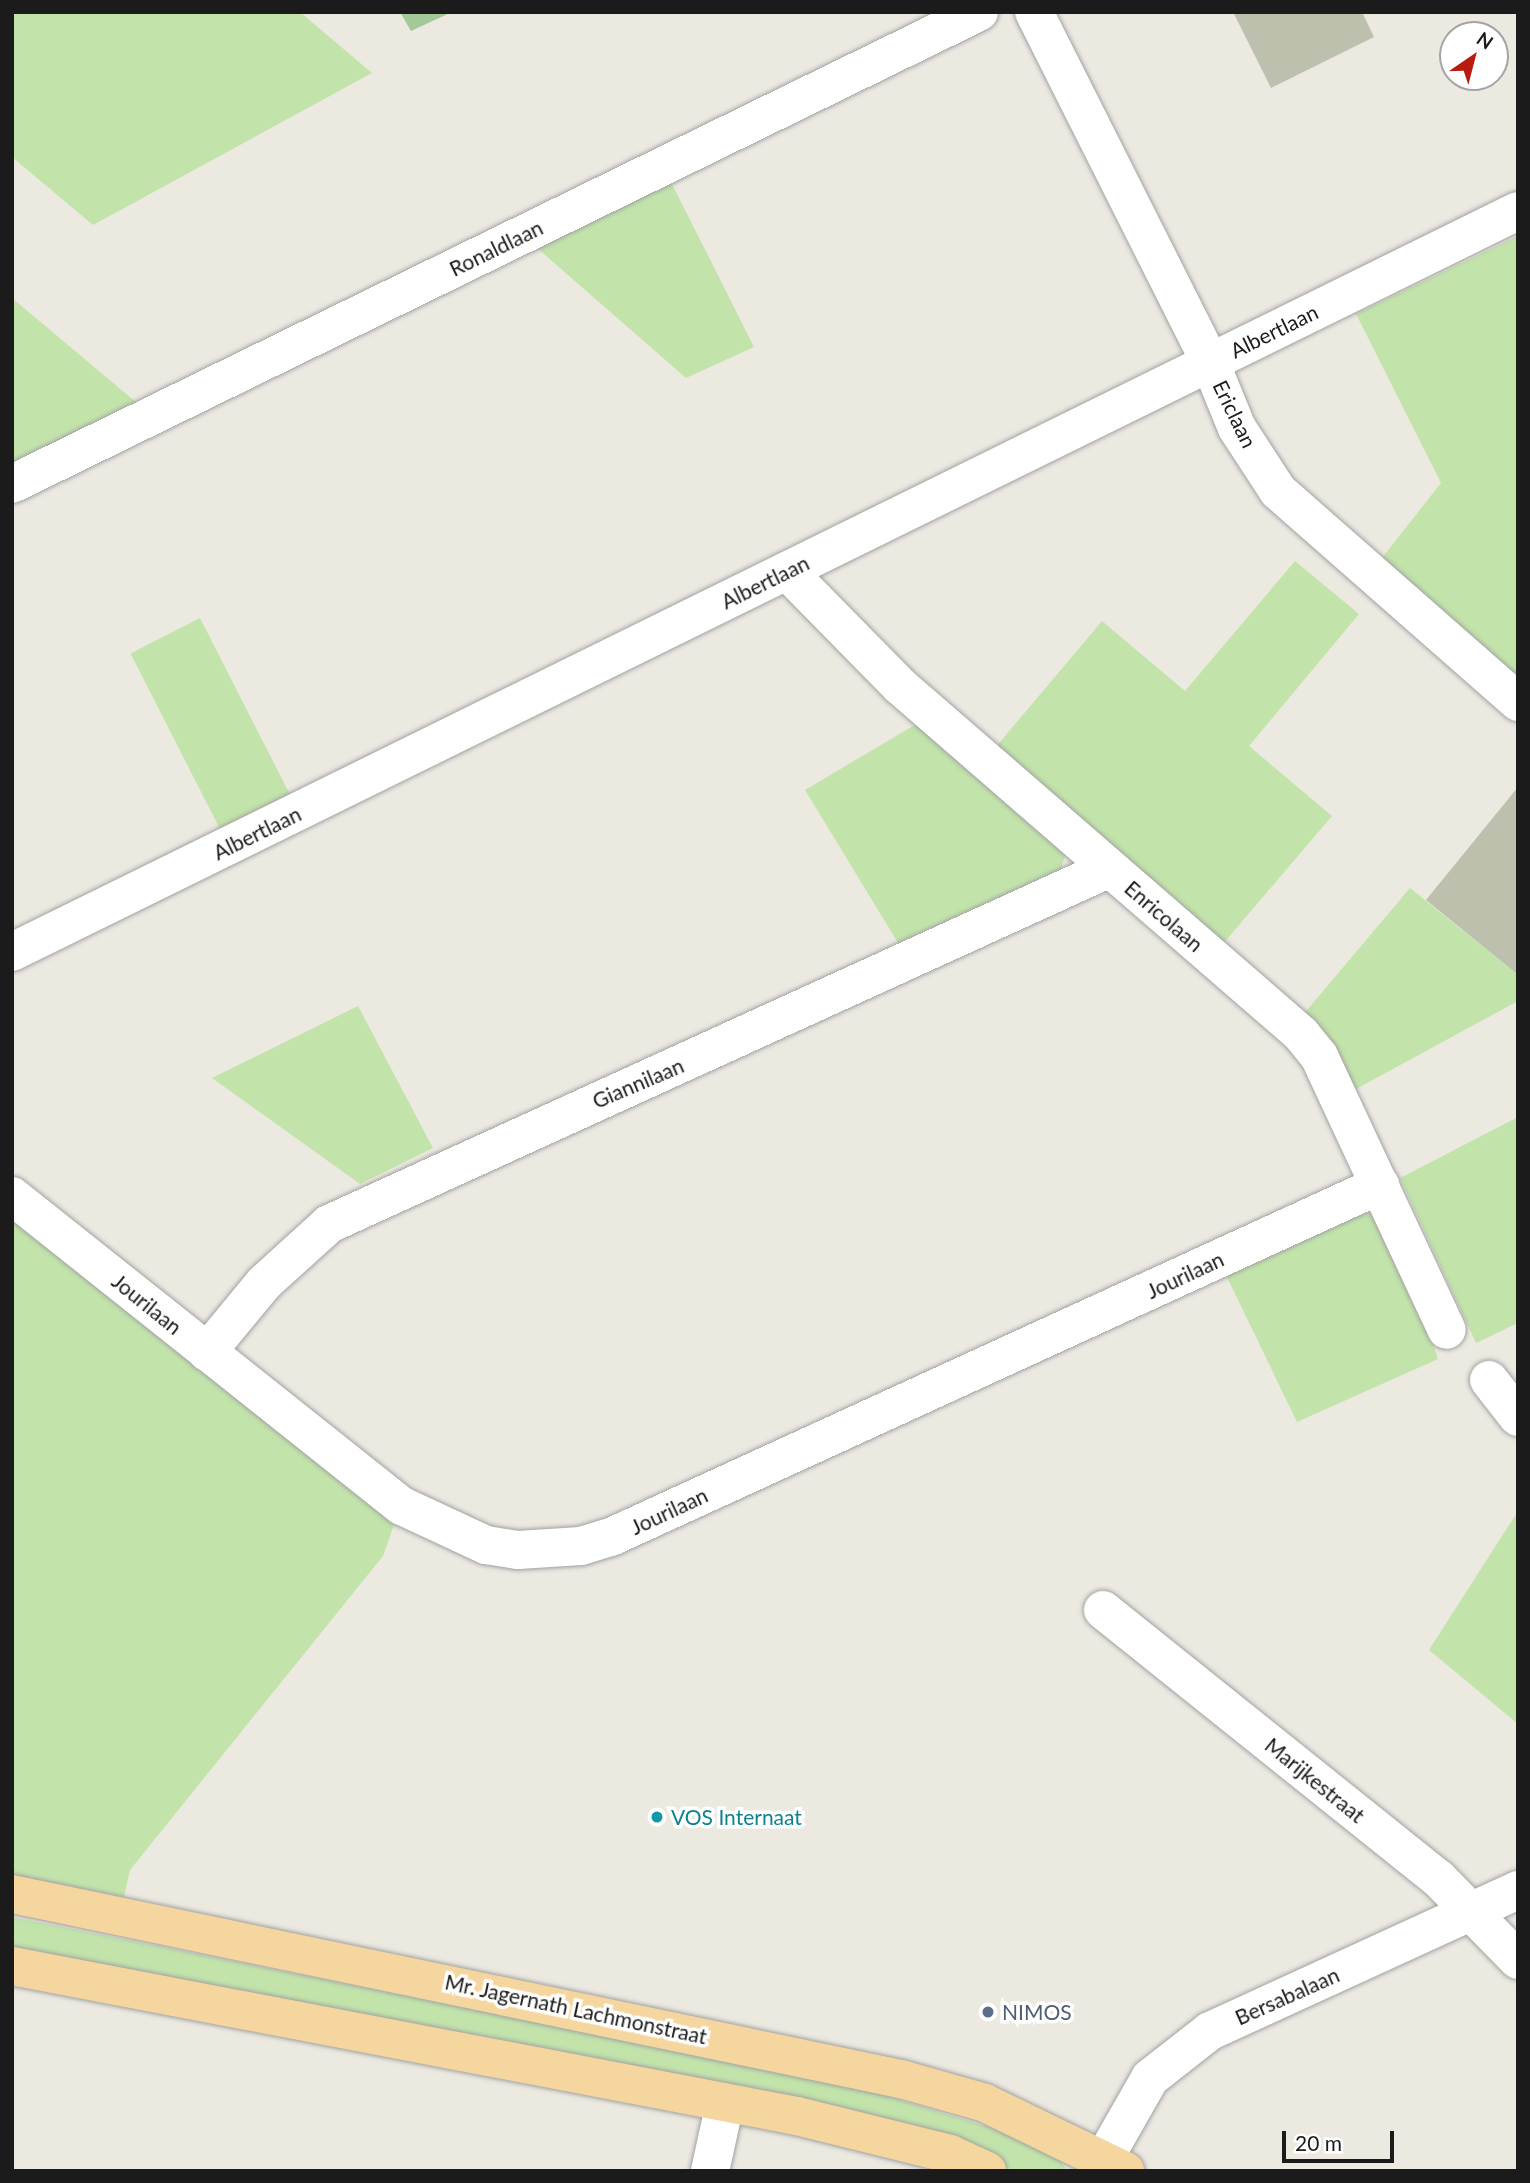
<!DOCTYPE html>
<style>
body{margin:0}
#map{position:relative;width:1530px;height:2183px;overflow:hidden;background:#ece9e1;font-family:Lato,sans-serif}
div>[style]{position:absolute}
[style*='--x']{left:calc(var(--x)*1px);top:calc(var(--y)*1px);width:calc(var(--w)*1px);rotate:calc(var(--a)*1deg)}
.construction>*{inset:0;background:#bec0ae}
.grass>*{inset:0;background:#c2e4aa;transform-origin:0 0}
.forest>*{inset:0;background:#a3c999}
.roads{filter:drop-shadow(0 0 2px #a2a2a2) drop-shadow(0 0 2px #a2a2a2)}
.minor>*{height:38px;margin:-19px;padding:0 19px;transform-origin:19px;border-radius:19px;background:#fff}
.major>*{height:38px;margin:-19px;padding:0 19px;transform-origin:19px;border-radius:19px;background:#f5d69e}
.dots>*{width:19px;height:19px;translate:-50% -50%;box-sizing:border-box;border:4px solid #fff;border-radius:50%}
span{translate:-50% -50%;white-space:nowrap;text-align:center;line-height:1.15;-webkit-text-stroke:7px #fff;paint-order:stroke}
.street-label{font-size:21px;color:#1b1b1b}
.culture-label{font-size:21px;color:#0d838f}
.left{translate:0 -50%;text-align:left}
.service-label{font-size:21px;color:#4e5e75}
.frame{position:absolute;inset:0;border:14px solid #1b1b1b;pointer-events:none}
.north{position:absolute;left:1439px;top:21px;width:70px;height:70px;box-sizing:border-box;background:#fff;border:2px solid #a4a4a4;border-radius:50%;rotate:35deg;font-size:19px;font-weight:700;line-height:28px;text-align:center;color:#1b1b1b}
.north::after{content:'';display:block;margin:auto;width:24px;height:32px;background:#b91b0e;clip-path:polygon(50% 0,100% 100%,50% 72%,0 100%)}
.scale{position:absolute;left:1282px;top:2131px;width:112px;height:32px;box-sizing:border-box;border:4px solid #1b1b1b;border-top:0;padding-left:9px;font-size:21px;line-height:24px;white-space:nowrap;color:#1b1b1b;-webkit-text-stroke:5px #fff;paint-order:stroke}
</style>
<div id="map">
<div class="construction">
<i style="clip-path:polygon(1233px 12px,1362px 12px,1374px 37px,1271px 88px)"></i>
<i style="clip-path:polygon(1518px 787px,1518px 975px,1426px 900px)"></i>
</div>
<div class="grass">
<i style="clip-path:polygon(12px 12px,300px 12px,372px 73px,93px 225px,12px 157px)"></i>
<i style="clip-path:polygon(668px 176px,754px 347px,686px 378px,529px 241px)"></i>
<i style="clip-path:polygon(1518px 236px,1518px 682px,1378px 563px,1441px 483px,1356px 314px)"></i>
<i style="clip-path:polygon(12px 298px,137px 403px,12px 463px)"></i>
<i style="clip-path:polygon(1295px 561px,1359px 614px,1249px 746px,1332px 816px,1222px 945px,994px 749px,1102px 621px,1185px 691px)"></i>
<i style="left:200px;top:618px;width:199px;height:78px;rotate:63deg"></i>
<i style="clip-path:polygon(918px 723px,1066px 851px,1060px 873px,903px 951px,805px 790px)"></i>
<i style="clip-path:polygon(1410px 888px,1518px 975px,1518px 1001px,1356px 1089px,1333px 1049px,1302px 1016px)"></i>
<i style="clip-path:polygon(358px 1006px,433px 1148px,360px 1184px,212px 1078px)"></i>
<i style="clip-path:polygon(1518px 1117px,1518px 1323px,1476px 1343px,1400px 1178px)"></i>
<i style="clip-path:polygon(12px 1213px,395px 1522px,383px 1556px,130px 1870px,124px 1897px,12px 1875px)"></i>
<i style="clip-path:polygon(1373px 1213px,1421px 1310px,1438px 1359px,1297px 1422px,1225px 1273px,1358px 1215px)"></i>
<i style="clip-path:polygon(1518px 1511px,1518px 1724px,1429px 1650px)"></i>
<i style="clip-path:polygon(12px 1917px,846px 2084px,989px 2127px,1059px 2158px,1067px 2171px,1015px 2171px,990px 2160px,12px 1948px)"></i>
</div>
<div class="forest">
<i style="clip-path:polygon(400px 12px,452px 12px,411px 31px)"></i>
</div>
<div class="roads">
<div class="minor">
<i style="--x:1034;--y:12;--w:392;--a:63.3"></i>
<i style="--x:1210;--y:362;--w:71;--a:67.8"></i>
<i style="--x:1237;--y:428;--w:75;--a:56.9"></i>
<i style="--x:1278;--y:491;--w:320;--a:41.3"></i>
<i style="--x:12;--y:484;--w:1076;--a:-26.02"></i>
<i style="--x:787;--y:571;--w:161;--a:45.5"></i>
<i style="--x:900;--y:686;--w:531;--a:40.95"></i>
<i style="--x:1301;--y:1034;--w:28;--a:51"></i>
<i style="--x:1319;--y:1056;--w:302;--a:65"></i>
<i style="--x:12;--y:952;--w:1678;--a:-26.2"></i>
<i style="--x:12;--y:1196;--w:498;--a:38.5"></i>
<i style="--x:402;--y:1506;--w:93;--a:24.9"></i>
<i style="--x:486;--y:1545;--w:32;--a:9"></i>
<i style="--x:518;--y:1550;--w:63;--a:-3.6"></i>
<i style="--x:581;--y:1546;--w:31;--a:-17"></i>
<i style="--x:611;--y:1537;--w:846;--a:-24.6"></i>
<i style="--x:207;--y:1352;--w:89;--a:-50.4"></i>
<i style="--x:264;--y:1283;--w:88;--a:-42.2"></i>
<i style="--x:329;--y:1224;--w:856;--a:-24.5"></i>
<i style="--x:1489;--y:1380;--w:47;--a:51.9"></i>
<i style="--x:1103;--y:1610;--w:430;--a:38.7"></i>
<i style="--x:1439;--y:1879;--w:113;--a:45.7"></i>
<i style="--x:710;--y:2171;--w:70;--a:-77.6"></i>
<i style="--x:1097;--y:2171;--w:107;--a:-60.3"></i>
<i style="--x:1150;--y:2078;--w:76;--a:-38.1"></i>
<i style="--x:1210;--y:2031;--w:339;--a:-24.6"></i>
</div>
<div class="major">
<i style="--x:12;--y:1894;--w:908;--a:11.76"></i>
<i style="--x:901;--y:2079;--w:87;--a:15.9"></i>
<i style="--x:985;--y:2103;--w:156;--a:25.9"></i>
<i style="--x:12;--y:1966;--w:799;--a:10.82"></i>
<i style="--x:797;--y:2116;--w:158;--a:13.9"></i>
<i style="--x:950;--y:2154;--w:41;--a:24.7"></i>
</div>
</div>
<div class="dots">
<i style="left:657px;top:1817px;background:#0f9aa8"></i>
<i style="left:988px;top:2012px;background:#5c6f8a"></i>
</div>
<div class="street-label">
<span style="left:496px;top:248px;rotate:-26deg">Ronaldlaan</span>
<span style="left:1274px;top:331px;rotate:-26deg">Albertlaan</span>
<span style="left:1235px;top:414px;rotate:64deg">Ericlaan</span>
<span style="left:765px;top:582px;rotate:-26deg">Albertlaan</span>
<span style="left:257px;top:833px;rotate:-26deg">Albertlaan</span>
<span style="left:1164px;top:916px;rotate:41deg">Enricolaan</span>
<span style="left:638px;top:1083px;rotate:-23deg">Giannilaan</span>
<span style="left:1185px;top:1275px;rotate:-25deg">Jourilaan</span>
<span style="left:147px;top:1304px;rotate:39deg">Jourilaan</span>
<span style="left:669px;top:1511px;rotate:-25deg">Jourilaan</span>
<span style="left:1315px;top:1780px;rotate:39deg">Marijkestraat</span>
<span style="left:1287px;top:1996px;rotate:-24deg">Bersabalaan</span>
<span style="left:576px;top:2009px;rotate:12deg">Mr. Jagernath Lachmonstraat</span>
</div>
<div class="culture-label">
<span class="left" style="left:671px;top:1817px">VOS Internaat</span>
</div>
<div class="service-label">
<span class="left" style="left:1002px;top:2012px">NIMOS</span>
</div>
<div class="frame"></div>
<div class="north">N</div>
<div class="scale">20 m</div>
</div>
